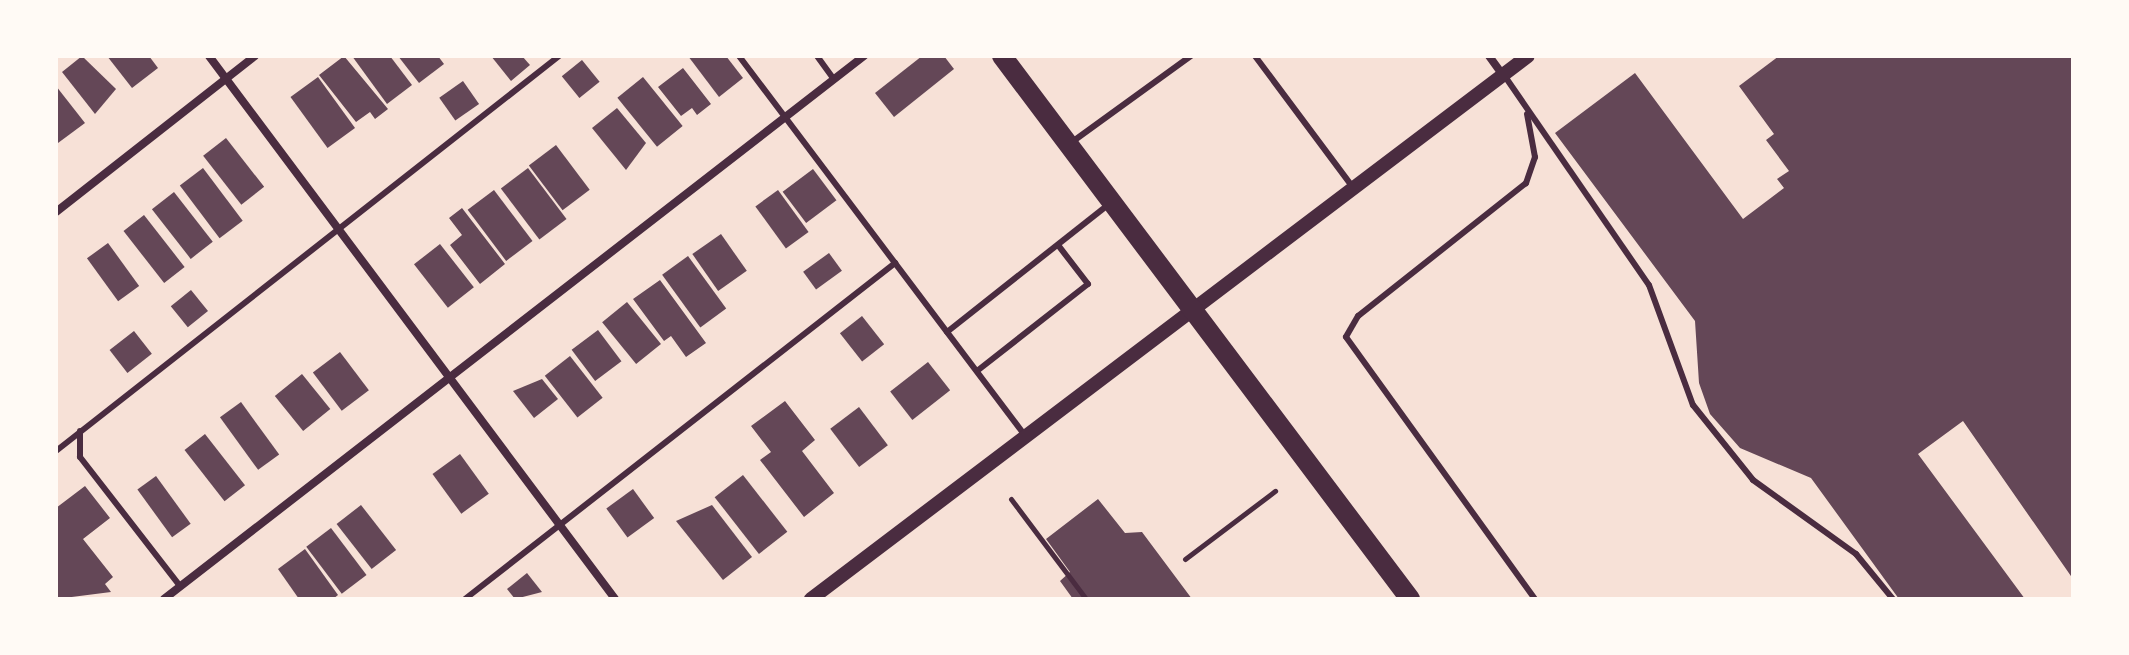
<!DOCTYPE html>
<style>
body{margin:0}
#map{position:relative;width:2129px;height:655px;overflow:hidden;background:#f7e1d7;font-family:Quicksand,sans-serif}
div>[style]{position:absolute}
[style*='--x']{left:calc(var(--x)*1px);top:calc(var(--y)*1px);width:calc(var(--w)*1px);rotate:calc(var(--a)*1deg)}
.building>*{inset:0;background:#644757;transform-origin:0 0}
.path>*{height:5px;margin:-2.5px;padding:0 2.5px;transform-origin:2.5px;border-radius:2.5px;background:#4a2c40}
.service>*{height:6px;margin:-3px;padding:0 3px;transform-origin:3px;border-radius:3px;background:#4a2c40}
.minor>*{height:8px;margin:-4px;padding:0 4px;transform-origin:4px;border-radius:4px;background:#4a2c40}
.tertiary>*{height:14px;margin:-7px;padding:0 7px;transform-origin:7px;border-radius:7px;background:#4a2c40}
.primary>*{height:20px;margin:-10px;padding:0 10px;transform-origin:10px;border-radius:10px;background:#4a2c40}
span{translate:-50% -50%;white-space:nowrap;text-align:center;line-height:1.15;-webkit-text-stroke:6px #fffaf5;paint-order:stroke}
.frame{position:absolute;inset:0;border:58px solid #fffaf5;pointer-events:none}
</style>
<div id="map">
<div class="building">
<i style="clip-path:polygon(82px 56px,116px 89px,95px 114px,62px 72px)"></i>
<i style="clip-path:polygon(107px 56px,149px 56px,158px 68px,132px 88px)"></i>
<i style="clip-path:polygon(344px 56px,388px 109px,375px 119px,370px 112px,356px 122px,319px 75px)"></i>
<i style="clip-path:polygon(352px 56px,390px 56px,412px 85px,387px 104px)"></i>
<i style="clip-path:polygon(398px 56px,438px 56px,444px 64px,419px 83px)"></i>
<i style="clip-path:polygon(491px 56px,522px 56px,530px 65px,511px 81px)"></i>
<i style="clip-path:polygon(688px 56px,726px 56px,743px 78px,719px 97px)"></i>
<i style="clip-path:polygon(922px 56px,944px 56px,954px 69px,894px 117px,875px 93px)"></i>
<i style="clip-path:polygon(1779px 56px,2073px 56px,2073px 579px,1963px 421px,1918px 454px,2025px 599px,1899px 599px,1811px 478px,1740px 448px,1710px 414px,1699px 383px,1695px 321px,1555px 133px,1635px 73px,1743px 219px,1784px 188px,1777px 179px,1789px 171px,1766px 140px,1774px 134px,1739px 86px)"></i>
<i style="left:582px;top:60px;width:28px;height:26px;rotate:51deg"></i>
<i style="clip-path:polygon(683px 68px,711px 104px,697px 115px,692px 108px,681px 116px,658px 87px)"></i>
<i style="left:318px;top:77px;width:63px;height:34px;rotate:54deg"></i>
<i style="left:643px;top:77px;width:63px;height:33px;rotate:51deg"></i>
<i style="left:463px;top:81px;width:28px;height:29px;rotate:55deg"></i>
<i style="clip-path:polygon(56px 86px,85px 123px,58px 143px,56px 140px)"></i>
<i style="clip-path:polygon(617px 108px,646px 143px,626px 170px,592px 128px)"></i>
<i style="left:226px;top:138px;width:62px;height:29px;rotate:52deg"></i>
<i style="left:556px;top:145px;width:56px;height:34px;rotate:53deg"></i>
<i style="left:203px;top:168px;width:66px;height:29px;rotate:53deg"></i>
<i style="left:528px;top:168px;width:64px;height:34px;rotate:53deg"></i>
<i style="left:813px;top:169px;width:39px;height:38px;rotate:53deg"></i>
<i style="left:494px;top:190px;width:64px;height:33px;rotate:53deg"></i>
<i style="left:778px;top:190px;width:52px;height:28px;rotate:54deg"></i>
<i style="left:174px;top:192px;width:63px;height:28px;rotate:52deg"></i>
<i style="clip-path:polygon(462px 208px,505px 264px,480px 284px,450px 245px,462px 235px,449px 218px)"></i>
<i style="left:144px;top:215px;width:66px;height:26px;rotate:52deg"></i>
<i style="left:721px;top:234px;width:45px;height:35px;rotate:55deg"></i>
<i style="left:108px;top:243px;width:53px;height:26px;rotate:54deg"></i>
<i style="left:440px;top:244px;width:55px;height:33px;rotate:52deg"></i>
<i style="left:829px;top:253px;width:22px;height:32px;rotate:54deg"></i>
<i style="left:688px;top:256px;width:65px;height:32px;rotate:54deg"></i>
<i style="clip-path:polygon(660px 280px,706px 343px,686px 357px,671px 336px,664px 341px,633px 299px)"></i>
<i style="left:191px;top:290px;width:27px;height:26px;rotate:51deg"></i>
<i style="left:627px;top:302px;width:54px;height:32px;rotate:51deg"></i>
<i style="left:862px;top:316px;width:36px;height:28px;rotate:52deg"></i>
<i style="left:598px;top:330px;width:39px;height:33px;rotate:53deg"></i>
<i style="left:134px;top:331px;width:29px;height:31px;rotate:52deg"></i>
<i style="left:340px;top:352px;width:48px;height:34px;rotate:53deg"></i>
<i style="left:570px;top:356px;width:53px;height:32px;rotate:52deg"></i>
<i style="left:928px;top:362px;width:36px;height:48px;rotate:52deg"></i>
<i style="left:302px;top:374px;width:45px;height:35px;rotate:51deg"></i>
<i style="clip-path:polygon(542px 379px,558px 399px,534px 418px,513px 391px)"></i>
<i style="clip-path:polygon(785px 401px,815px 440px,802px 451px,834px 493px,804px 517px,760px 460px,771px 452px,751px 426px)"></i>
<i style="left:241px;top:402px;width:65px;height:26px;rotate:54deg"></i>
<i style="left:859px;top:407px;width:48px;height:36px;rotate:53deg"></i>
<i style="left:205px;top:434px;width:65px;height:26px;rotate:52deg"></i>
<i style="left:460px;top:454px;width:49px;height:34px;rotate:54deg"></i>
<i style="left:743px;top:475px;width:72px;height:36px;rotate:52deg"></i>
<i style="left:156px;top:476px;width:59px;height:23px;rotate:54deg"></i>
<i style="clip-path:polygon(85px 486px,110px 518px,83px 539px,113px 577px,105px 584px,111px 592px,56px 599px,56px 508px)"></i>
<i style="left:633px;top:489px;width:36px;height:33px;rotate:54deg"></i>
<i style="clip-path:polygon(1098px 499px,1125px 533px,1142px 532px,1192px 599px,1073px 599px,1060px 581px,1070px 572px,1046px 539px)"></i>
<i style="left:361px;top:505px;width:57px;height:31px;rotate:52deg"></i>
<i style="clip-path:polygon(712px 505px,752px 557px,723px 580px,676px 521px)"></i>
<i style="left:331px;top:528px;width:59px;height:31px;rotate:53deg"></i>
<i style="clip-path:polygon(305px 549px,338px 595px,333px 599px,299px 599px,278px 569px)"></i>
<i style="clip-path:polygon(527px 573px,542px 592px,515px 599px,507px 589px)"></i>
</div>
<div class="path">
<i style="--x:1011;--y:499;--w:125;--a:53.1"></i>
<i style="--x:1185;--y:559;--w:113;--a:-37.1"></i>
</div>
<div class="service">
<i style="--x:739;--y:56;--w:473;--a:53"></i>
<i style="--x:817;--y:56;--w:29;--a:54"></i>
<i style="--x:1255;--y:56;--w:162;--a:53.3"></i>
<i style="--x:1504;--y:75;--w:255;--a:55.4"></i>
<i style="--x:1649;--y:285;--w:128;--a:69.9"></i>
<i style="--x:1693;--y:405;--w:96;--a:51.3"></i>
<i style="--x:1753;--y:480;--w:127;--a:35.7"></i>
<i style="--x:1856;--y:554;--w:58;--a:50.6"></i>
<i style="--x:1527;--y:114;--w:44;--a:79.5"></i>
<i style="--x:1535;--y:157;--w:28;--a:109"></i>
<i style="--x:1526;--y:183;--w:214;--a:141.6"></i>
<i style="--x:1358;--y:316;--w:24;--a:120"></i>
<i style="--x:1346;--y:337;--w:323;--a:54.2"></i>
<i style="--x:1072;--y:142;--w:147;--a:-35.9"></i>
<i style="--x:947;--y:332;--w:206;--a:-38.3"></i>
<i style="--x:977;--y:371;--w:141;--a:-38.1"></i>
<i style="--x:1088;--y:284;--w:49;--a:-127.6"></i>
<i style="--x:80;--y:431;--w:26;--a:90"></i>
<i style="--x:80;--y:457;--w:163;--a:52.2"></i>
<i style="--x:56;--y:451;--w:640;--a:-38.14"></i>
<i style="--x:465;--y:599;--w:546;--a:-38"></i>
</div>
<div class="minor">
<i style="--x:209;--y:56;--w:678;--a:53.21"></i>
<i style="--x:1489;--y:56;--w:24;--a:54"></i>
<i style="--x:56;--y:212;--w:253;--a:-38.1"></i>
<i style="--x:164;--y:599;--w:886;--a:-37.8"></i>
</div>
<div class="tertiary">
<i style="--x:811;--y:599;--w:899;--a:-37.14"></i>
</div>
<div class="primary">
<i style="--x:1002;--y:56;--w:679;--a:53.08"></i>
</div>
<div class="frame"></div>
</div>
